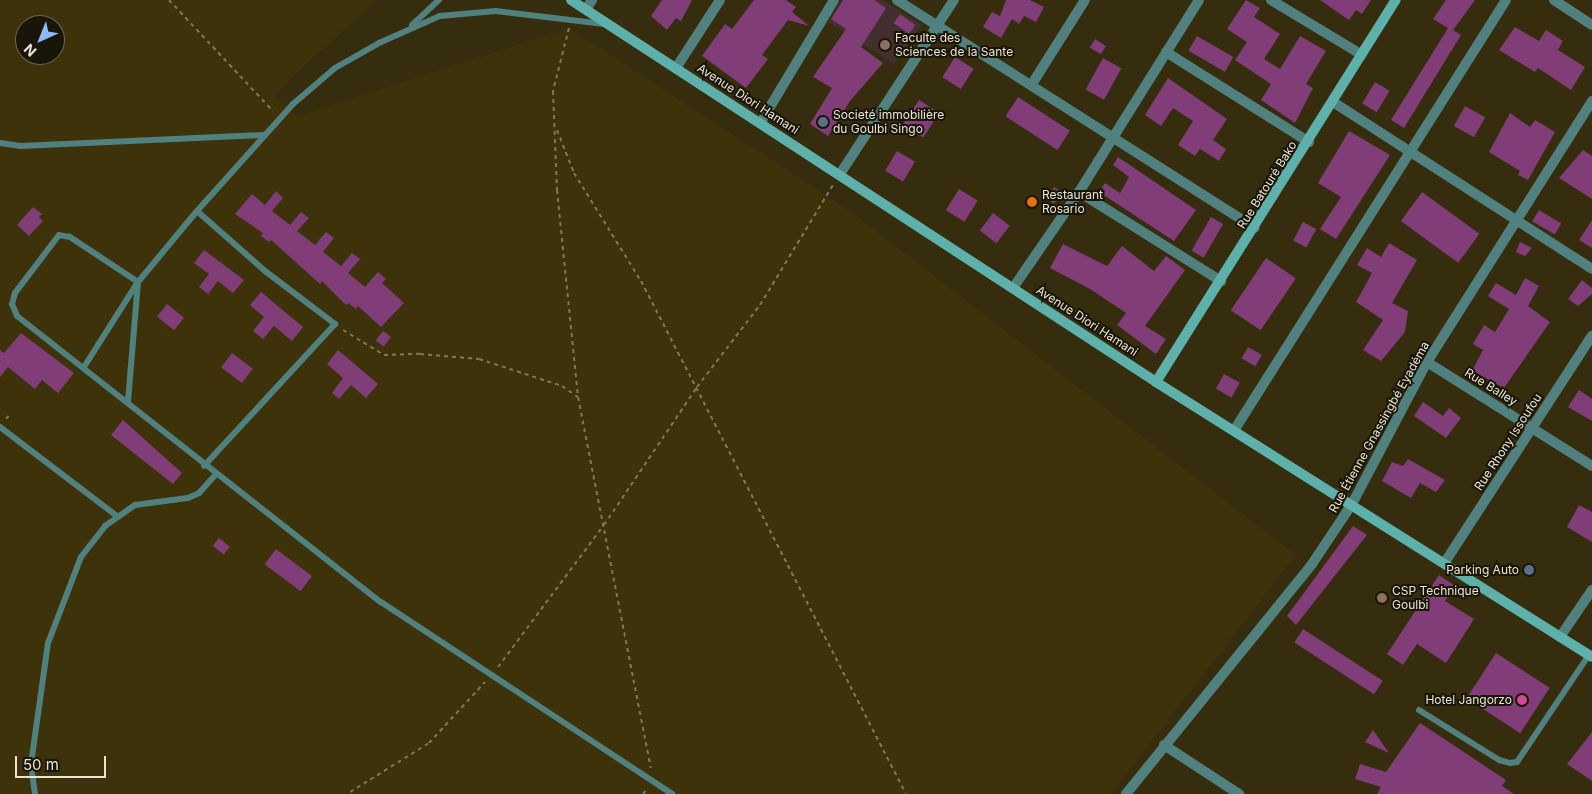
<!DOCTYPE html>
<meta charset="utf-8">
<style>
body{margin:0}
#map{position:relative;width:1592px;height:794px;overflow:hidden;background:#352d0d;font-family:Inter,sans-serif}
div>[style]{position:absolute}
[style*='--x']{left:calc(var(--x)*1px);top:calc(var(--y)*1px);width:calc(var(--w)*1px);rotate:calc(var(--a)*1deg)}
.built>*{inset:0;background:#3d3209}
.education>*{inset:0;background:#432f30}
.building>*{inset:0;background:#803d77;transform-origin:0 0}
.path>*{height:2px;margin-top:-1px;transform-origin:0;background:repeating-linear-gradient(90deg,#7d775c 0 4px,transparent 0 8px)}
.service>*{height:6px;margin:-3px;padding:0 3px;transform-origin:3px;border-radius:3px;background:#50817e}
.minor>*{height:10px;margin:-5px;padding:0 5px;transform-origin:5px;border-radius:5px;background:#50817e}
.secondary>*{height:10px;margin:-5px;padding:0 5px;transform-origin:5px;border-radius:5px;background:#5eb0ab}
.dots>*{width:14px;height:14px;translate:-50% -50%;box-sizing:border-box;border:2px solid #191508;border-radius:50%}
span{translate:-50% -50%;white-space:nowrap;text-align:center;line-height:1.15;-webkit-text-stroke:4px #191508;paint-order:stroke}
.poi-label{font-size:12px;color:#e9e4d2}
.left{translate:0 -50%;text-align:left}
.right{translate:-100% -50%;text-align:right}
.street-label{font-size:12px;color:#e9e4d2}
.north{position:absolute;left:15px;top:15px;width:50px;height:50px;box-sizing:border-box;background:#191508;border:1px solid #6c6859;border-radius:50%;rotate:224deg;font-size:14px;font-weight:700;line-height:20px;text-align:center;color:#e9e4d2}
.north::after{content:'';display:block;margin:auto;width:18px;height:22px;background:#8eb9fc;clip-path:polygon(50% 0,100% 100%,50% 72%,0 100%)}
.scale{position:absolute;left:15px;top:756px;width:91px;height:22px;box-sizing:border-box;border:2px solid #e9e4d2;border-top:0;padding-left:6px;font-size:15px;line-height:18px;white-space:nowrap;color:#e9e4d2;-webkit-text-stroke:4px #191508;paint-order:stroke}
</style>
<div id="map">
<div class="built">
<i style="clip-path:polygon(evenodd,0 0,377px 0,274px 94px,296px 117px,569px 28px,849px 210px,1296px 555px,1111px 794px,0 794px,0 0,25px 25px,55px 25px,55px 55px,25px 55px,25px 25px)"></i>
</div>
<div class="education">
<i style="clip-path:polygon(843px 0,882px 0,922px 25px,894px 64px,828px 22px)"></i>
</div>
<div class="building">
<i style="clip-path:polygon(662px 0,692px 0,681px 21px,676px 18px,667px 30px,651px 16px)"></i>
<i style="clip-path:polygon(754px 0,786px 0,796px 7px,792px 12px,809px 26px,788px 20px,762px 55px,768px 59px,746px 88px,702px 56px,725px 24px,732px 29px)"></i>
<i style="clip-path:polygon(843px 0,874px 0,886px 8px,861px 47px,883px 63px,850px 101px,828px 136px,810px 124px,832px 88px,813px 77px,846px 29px,831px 19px)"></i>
<i style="clip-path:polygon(1006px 0,1030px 0,1044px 7px,1036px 22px,1024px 16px,1019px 24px,1012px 19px,1001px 38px,983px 27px,992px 12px,1000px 16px)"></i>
<i style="clip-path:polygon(1246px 0,1260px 8px,1254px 17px,1280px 34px,1264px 59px,1280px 69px,1300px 36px,1326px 51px,1306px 84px,1313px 88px,1295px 123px,1261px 100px,1271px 84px,1235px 60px,1247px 42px,1227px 29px)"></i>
<i style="clip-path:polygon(1320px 0,1371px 0,1362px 14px,1356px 10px,1349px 20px)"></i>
<i style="clip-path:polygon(1446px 0,1475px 0,1453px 30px,1461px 35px,1404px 128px,1391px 120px,1448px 28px,1433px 19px)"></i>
<i style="left:900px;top:14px;width:19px;height:11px;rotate:36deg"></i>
<i style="clip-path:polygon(1515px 27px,1539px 41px,1546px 30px,1563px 41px,1558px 50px,1585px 67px,1571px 90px,1538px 68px,1535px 72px,1499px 50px)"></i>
<i style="left:1197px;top:36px;width:42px;height:17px;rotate:30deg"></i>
<i style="left:1095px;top:39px;width:13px;height:10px;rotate:32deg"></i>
<i style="left:955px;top:57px;width:22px;height:24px;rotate:32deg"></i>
<i style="left:1103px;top:58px;width:21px;height:36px;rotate:29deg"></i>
<i style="clip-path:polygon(1168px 78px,1227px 119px,1213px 140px,1226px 149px,1219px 161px,1200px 149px,1195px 156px,1178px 145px,1193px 121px,1173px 108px,1161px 126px,1145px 115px)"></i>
<i style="left:1375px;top:82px;width:17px;height:25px;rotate:31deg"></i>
<i style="left:1018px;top:97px;width:62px;height:23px;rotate:33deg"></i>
<i style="left:919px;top:100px;width:24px;height:29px;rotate:33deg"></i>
<i style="left:1465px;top:106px;width:23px;height:23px;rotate:29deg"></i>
<i style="clip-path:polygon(1510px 113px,1530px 127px,1535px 120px,1555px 132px,1528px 180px,1518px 175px,1520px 171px,1489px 152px)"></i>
<i style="clip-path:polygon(1349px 131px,1390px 155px,1336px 239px,1320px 229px,1341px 197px,1318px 183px)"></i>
<i style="clip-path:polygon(1583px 150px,1592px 156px,1592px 199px,1559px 178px)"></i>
<i style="left:897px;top:151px;width:21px;height:23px;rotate:31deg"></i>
<i style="clip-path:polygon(1118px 157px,1196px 210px,1174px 241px,1099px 192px,1105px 183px,1120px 193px,1129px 177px,1113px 165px)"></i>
<i style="left:1054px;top:187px;width:9px;height:14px;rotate:32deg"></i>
<i style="left:959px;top:189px;width:22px;height:25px;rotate:32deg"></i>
<i style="clip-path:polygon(276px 191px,283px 198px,272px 211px,290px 225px,301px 212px,309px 218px,297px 231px,315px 245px,326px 232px,334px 238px,323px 252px,341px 266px,352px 253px,360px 259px,348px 273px,365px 287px,378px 272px,386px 279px,382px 283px,404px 303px,381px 327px,358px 306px,356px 309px,348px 303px,346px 305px,322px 281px,320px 284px,271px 240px,269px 242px,261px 236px,263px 233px,235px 214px,252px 194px,265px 205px)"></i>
<i style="left:1422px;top:192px;width:71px;height:36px;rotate:36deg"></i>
<i style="clip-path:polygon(33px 207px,42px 214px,39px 217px,43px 221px,29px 236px,17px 225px)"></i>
<i style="left:1539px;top:210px;width:26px;height:13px;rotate:31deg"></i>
<i style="left:993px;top:213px;width:21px;height:22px;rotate:37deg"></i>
<i style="left:1211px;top:217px;width:14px;height:39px;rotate:30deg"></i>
<i style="clip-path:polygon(1592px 220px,1592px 248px,1579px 240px)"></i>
<i style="left:1303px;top:222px;width:15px;height:21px;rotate:28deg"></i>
<i style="clip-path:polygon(1520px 242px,1532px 248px,1525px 256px,1516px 252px)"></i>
<i style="clip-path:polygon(1389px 243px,1417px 260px,1392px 303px,1408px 311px,1405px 332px,1381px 361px,1363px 350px,1383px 320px,1356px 302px,1372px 273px,1357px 265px,1367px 248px,1381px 257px)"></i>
<i style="clip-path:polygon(1063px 244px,1107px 266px,1122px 246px,1154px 271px,1166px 256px,1185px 270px,1145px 326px,1166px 339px,1156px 354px,1117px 325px,1126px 313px,1090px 289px,1050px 268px)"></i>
<i style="clip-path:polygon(204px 250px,244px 280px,233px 293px,218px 281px,208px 294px,199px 287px,209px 274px,194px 263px)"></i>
<i style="left:1266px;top:258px;width:36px;height:63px;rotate:34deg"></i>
<i style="clip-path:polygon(1525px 278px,1539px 286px,1528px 306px,1550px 322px,1504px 388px,1472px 371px,1483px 350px,1473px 344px,1484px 325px,1495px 332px,1509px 309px,1488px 296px,1496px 283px,1516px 295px)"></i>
<i style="clip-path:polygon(1582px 280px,1592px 288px,1592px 294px,1578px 306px,1568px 299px)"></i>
<i style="clip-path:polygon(261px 292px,303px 327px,292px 341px,274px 326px,263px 339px,253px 331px,264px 317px,250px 305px)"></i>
<i style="left:167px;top:304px;width:22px;height:16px;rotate:39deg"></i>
<i style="left:383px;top:331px;width:10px;height:12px;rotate:37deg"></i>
<i style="clip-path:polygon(21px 333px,74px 373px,58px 393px,42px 380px,35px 389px,8px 367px,0 377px,0 350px,4px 353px)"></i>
<i style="left:1248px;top:347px;width:16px;height:13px;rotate:30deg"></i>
<i style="clip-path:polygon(338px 350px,378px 384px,366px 398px,351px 385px,339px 399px,332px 393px,343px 378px,327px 364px)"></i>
<i style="left:232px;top:353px;width:26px;height:18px;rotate:37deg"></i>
<i style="left:1224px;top:374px;width:18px;height:17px;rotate:29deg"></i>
<i style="clip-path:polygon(1579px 390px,1592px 399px,1592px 421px,1568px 407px)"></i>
<i style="clip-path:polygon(1423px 402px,1443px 416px,1449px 408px,1461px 418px,1446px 438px,1414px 416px)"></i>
<i style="clip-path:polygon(123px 420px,182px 473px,173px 484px,111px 435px)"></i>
<i style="clip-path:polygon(1408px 459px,1445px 480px,1436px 492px,1420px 483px,1411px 498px,1382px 481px,1392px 462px,1403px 466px)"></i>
<i style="clip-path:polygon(1579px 505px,1592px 512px,1592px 542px,1567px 527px)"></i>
<i style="clip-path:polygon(1353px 526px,1367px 535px,1296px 625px,1287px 616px)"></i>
<i style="left:219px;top:538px;width:14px;height:10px;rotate:39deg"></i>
<i style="left:276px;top:549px;width:45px;height:19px;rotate:37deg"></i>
<i style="clip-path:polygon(1439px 575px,1455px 586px,1445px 601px,1474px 619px,1446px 663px,1417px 644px,1403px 665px,1387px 654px)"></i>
<i style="left:1303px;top:629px;width:95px;height:16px;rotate:33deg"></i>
<i style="left:1496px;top:653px;width:64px;height:54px;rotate:33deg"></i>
<i style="clip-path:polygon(1420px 723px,1506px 780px,1502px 786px,1514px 794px,1377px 794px,1381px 787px,1355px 779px,1360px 764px,1386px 772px)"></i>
<i style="clip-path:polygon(1373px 730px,1389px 753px,1365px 742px)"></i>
<i style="clip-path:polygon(1592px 732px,1592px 781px,1567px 764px)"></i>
</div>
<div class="path">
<i style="--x:169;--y:0;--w:152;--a:46.9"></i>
<i style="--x:569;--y:28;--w:65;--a:104.3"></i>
<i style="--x:553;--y:91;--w:99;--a:87.7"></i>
<i style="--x:557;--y:190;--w:208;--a:84.2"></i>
<i style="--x:578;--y:397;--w:378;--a:78.9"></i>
<i style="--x:557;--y:130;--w:46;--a:68.4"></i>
<i style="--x:574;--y:173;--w:127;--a:58.2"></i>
<i style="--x:641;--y:281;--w:577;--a:62.68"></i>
<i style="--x:343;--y:330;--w:48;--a:31.4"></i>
<i style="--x:384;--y:355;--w:36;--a:-2"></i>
<i style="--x:420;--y:354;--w:59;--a:4.8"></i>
<i style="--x:479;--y:359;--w:87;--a:18"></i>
<i style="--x:562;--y:386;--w:19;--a:35"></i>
<i style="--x:6;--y:419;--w:6;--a:-51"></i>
<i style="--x:498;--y:667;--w:177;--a:-53.3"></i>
<i style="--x:604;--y:525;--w:166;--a:-56"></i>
<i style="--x:697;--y:387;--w:103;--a:-52.5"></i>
<i style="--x:760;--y:305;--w:140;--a:-58.7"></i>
<i style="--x:350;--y:792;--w:93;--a:-31.8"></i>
<i style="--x:429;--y:743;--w:83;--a:-47.4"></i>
<i style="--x:643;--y:794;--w:8;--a:-50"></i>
</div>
<div class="service">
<i style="--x:412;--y:25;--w:37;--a:-43"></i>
<i style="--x:0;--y:143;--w:21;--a:8"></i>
<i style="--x:21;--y:146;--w:244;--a:-2.6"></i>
<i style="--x:197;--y:211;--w:91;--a:41.4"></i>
<i style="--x:265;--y:271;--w:88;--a:37.1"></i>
<i style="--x:335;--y:324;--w:193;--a:132.7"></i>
<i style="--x:84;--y:367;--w:101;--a:-57.6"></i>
<i style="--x:138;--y:282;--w:92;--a:-50.3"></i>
<i style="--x:197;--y:211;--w:144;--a:-48.1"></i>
<i style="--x:293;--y:104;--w:55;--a:-40.6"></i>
<i style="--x:335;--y:68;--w:51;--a:-29.6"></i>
<i style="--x:379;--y:43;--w:67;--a:-23.9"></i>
<i style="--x:440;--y:16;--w:56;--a:-5.1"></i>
<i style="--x:496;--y:11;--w:109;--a:6.9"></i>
<i style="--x:128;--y:401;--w:119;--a:-85.2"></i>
<i style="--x:138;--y:282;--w:82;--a:-146.5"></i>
<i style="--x:70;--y:237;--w:11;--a:-170"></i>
<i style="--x:59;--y:235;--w:73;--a:127.2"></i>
<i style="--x:15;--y:293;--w:11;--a:105"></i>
<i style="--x:12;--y:304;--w:13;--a:67"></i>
<i style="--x:17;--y:316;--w:463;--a:38.2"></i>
<i style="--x:381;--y:602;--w:349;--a:33.4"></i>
<i style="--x:0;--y:427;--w:148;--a:37.3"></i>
<i style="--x:1419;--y:710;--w:94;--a:32"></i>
<i style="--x:1499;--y:760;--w:11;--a:15"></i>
<i style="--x:1510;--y:763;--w:7;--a:-8"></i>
<i style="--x:1517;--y:762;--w:129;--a:-56.1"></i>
<i style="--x:35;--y:794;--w:30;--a:-98"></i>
<i style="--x:31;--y:764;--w:122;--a:-82"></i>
<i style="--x:48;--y:643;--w:92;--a:-69"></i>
<i style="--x:81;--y:557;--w:39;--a:-52"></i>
<i style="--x:105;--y:526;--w:37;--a:-35"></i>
<i style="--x:135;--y:505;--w:53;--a:-7.5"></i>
<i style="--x:188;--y:498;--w:12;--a:-24"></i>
<i style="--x:199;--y:493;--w:25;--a:-48"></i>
</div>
<div class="minor">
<i style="--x:897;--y:0;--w:424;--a:32.5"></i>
<i style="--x:1271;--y:0;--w:106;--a:31.1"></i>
<i style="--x:1554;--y:0;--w:45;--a:33.3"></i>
<i style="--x:586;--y:9;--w:11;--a:-56"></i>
<i style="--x:1166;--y:52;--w:169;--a:32.2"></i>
<i style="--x:676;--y:68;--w:81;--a:-57.1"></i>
<i style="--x:1032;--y:84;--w:99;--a:-57.8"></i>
<i style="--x:1333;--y:102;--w:308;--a:32.8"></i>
<i style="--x:761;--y:122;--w:142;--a:-59.1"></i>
<i style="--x:840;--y:174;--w:208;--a:-56.8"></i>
<i style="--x:1079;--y:192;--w:168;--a:32.1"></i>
<i style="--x:1013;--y:288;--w:116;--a:-55.5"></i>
<i style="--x:1079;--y:192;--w:226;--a:-58"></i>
<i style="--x:1427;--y:362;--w:195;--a:32.2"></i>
<i style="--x:1235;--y:429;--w:507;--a:-57.72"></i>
<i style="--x:1445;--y:562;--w:270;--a:-57"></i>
<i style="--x:1560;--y:637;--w:57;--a:-55.8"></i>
<i style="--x:1164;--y:745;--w:90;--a:33.2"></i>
<i style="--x:1126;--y:794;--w:296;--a:-51"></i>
<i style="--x:1312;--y:564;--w:72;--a:-56.3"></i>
<i style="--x:1352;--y:504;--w:161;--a:-62.2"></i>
<i style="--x:1427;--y:362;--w:309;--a:-57.7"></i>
</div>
<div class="secondary">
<i style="--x:571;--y:0;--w:699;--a:33.14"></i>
<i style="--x:1156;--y:382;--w:515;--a:32.24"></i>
<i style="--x:1156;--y:382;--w:451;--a:-57.9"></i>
</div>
<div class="dots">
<i style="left:885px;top:45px;background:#8d6e63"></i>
<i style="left:823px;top:122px;background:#5c6f8a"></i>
<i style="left:1032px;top:202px;background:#e8710a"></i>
<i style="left:1529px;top:570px;background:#5c6f8a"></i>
<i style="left:1382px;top:598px;background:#8d6e63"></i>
<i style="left:1522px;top:700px;background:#d1479c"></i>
</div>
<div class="poi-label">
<span class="left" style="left:895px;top:45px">Faculte des<br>Sciences de la Sante</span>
<span class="left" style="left:833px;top:122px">Societé immobilière<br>du Goulbi Singo</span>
<span class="left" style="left:1042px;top:202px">Restaurant<br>Rosario</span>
<span class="right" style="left:1519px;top:570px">Parking Auto</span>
<span class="left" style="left:1392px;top:598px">CSP Technique<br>Goulbi</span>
<span class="right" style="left:1512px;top:700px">Hotel Jangorzo</span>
</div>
<div class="street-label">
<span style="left:748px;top:99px;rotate:33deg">Avenue Diori Hamani</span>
<span style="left:1267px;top:185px;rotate:-58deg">Rue Batouré Bako</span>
<span style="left:1087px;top:321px;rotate:33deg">Avenue Diori Hamani</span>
<span style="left:1491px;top:387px;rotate:32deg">Rue Balley</span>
<span style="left:1379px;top:427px;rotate:-61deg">Rue Étienne Gnassingbé Eyadéma</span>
<span style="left:1508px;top:442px;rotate:-57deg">Rue Rhony Issoufou</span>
</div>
<div class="north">N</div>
<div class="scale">50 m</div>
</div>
